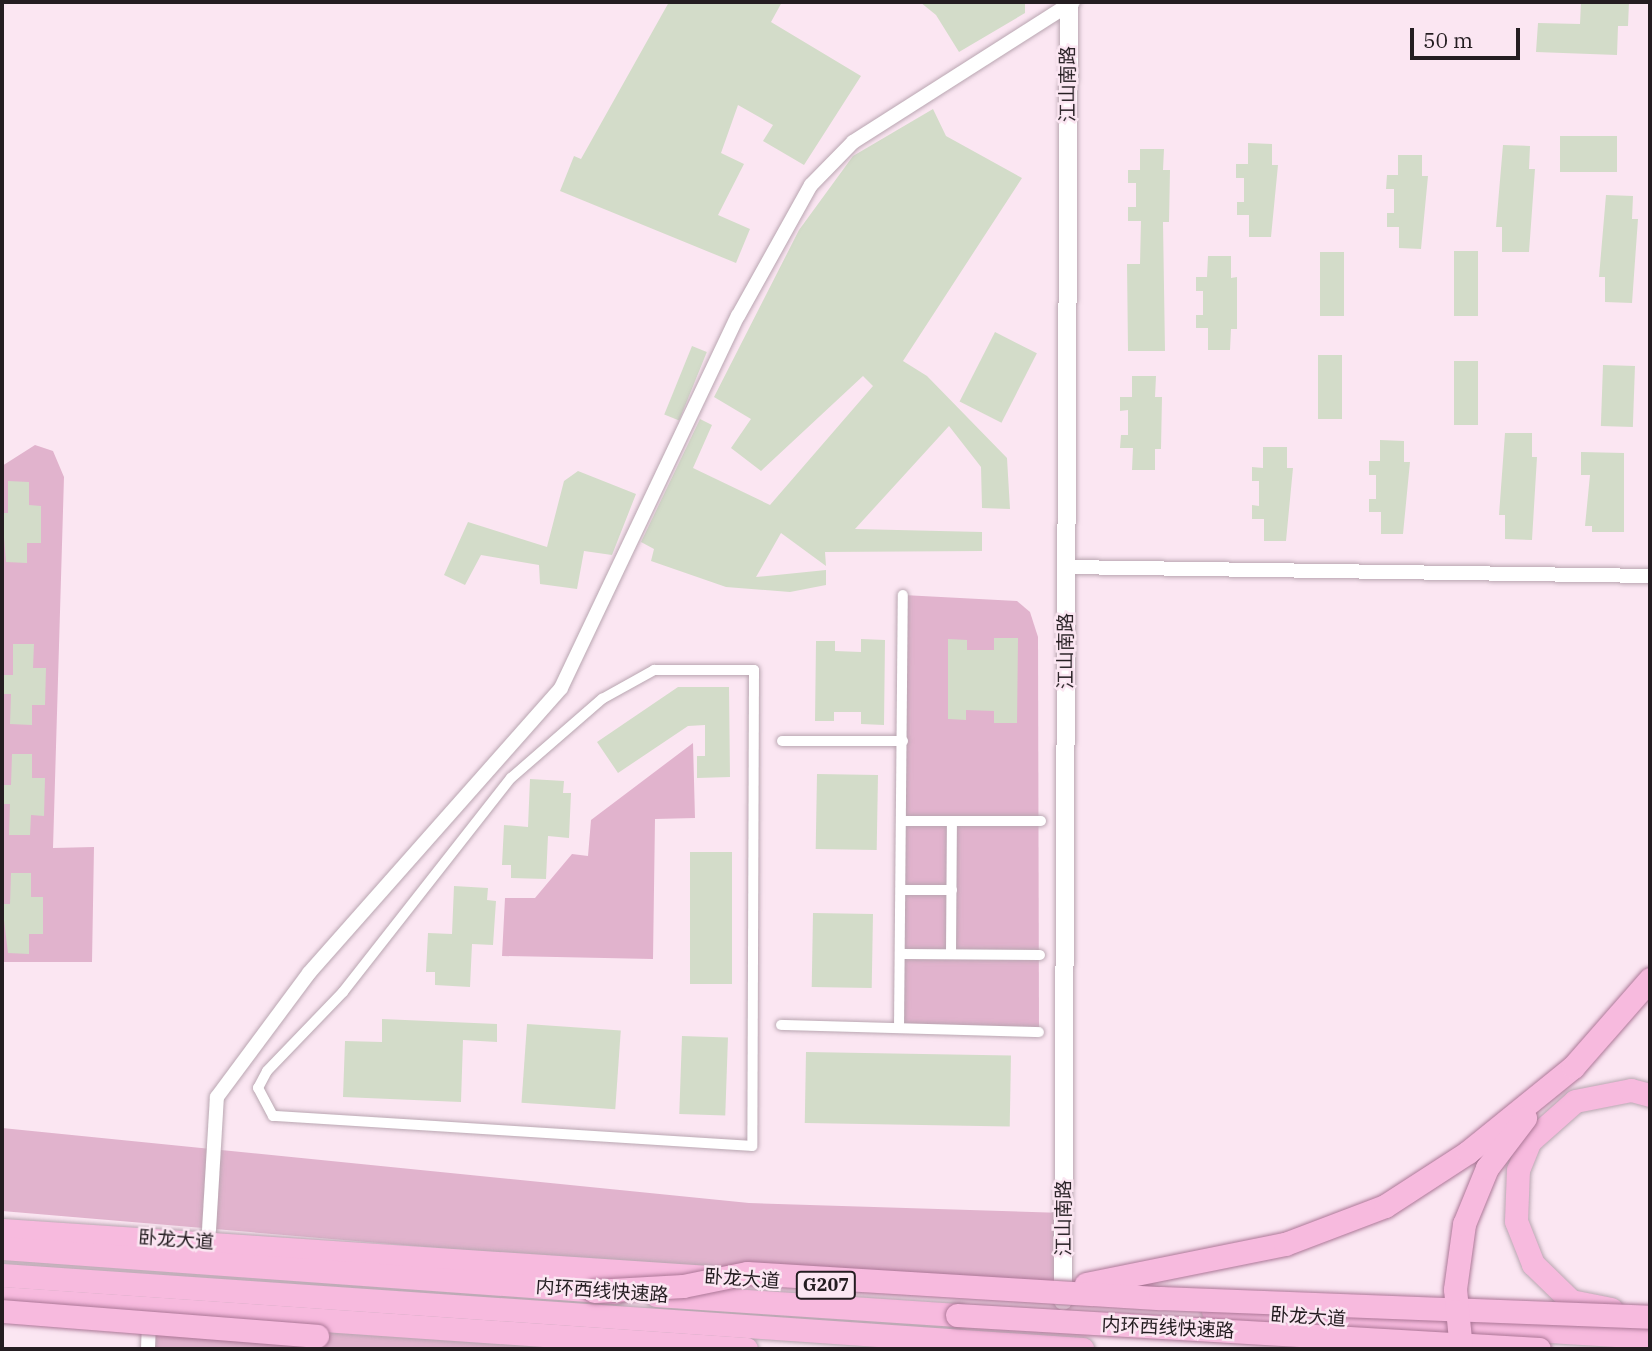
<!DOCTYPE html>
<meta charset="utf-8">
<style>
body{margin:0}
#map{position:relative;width:1652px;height:1351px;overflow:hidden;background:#fbe6f2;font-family:"IBM Plex Serif","Noto Sans SC",serif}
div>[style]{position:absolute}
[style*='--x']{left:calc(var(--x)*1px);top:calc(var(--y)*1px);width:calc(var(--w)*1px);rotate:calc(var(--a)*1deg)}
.green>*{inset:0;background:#e1b3cd}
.building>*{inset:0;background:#d3dcc9;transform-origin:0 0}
.roads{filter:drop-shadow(0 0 2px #b9a6b1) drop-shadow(0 0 2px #b9a6b1)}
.pedestrian>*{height:10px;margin:-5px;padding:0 5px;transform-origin:5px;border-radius:5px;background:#fff}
.minor>*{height:14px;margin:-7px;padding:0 7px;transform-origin:7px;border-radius:7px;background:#fff}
.tertiary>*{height:18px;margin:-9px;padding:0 9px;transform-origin:9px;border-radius:9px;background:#fff}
.trunk>*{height:23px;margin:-11.5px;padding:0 11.5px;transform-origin:11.5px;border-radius:11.5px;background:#f7bade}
.bridges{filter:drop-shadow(0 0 2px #ac7797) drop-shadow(0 0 2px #ac7797)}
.trunk-bridge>*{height:23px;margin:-11.5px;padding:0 11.5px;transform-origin:11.5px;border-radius:11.5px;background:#f7bade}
span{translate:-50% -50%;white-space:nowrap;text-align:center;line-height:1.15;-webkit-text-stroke:5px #fbe6f2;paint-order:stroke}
.shield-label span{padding:2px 5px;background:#fbe6f2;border:2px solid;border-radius:5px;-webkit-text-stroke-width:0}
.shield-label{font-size:18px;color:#241d21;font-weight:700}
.street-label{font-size:19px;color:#241d21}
.frame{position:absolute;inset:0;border:4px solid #241d21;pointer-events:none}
.scale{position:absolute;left:1410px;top:28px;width:110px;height:32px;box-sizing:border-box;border:4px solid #241d21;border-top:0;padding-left:9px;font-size:21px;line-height:24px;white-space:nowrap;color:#241d21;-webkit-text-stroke:5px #fbe6f2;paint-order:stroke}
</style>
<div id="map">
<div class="green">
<i style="clip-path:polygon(35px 445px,53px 451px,64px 477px,53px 848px,94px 847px,92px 962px,2px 962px,2px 466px)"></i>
<i style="clip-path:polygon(903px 595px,1017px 601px,1030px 612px,1038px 637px,1039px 1032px,899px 1028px)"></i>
<i style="clip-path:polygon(693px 743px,695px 818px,655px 819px,653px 959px,502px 956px,505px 898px,535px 898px,572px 854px,588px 856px,591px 820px)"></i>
<i style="clip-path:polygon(2px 1128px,749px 1203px,1064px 1213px,1063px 1301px,2px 1211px)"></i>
<i style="clip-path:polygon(149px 1310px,746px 1349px,148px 1349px)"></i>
</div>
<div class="building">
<i style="clip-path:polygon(669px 2px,782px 2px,771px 22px,861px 76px,804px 165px,763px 141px,773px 125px,738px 105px,721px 153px,744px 164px,718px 215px,750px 229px,736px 263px,560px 191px,574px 156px,581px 159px)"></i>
<i style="clip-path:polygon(920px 2px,1025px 2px,1025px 13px,959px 52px,936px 15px)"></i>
<i style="clip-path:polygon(1581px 2px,1629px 2px,1628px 26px,1618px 26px,1617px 55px,1536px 52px,1538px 23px,1580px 24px)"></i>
<i style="clip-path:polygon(933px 109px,946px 136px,1022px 178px,903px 361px,927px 376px,1007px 458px,1010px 509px,982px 508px,981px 467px,949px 426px,855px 529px,982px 532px,982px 551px,825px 552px,826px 566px,781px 533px,756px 577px,826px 570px,826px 585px,790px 592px,726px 587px,651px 561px,654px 549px,641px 542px,700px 419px,712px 425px,693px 468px,770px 505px,873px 386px,863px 376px,761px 471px,731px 448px,751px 419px,714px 397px,799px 230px,853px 156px)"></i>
<i style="left:1560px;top:136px;width:57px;height:36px"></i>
<i style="clip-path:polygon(1248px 143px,1272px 144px,1272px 165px,1278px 165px,1271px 237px,1249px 237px,1249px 215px,1237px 215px,1237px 202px,1244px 202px,1244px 178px,1236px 178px,1236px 164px,1248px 164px)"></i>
<i style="clip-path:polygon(1503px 145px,1530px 146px,1529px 169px,1535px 169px,1529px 252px,1502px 252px,1502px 227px,1496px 227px)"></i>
<i style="clip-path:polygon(1140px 149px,1164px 149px,1163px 170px,1170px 170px,1169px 222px,1163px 222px,1165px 351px,1128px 351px,1127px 264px,1140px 264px,1141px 221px,1128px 221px,1128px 207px,1136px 207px,1136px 183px,1128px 183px,1128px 170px,1140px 170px)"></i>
<i style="clip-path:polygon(1398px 155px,1422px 155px,1422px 176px,1428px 176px,1421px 249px,1399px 248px,1399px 227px,1387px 227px,1387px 213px,1394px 213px,1394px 189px,1386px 189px,1387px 175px,1398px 175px)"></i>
<i style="clip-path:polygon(1606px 195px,1633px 196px,1632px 219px,1638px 219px,1632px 303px,1605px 302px,1605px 277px,1599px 277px)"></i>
<i style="left:1454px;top:251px;width:24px;height:65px"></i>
<i style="left:1320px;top:252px;width:24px;height:64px"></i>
<i style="clip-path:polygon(1208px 256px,1231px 256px,1231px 278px,1237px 277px,1237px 329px,1231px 329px,1230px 350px,1208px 350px,1208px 328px,1196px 328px,1196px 315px,1203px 315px,1203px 291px,1196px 291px,1196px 277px,1207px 277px)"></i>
<i style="left:995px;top:332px;width:47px;height:78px;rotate:27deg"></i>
<i style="left:692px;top:346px;width:16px;height:74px;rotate:22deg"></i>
<i style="left:1318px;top:355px;width:24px;height:64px"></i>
<i style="left:1454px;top:361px;width:24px;height:64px"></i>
<i style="left:1603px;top:365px;width:32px;height:61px;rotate:2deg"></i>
<i style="clip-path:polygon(1132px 376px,1156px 376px,1155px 397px,1162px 397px,1161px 449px,1155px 449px,1155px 470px,1132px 470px,1133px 448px,1120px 448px,1121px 435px,1128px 435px,1128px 410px,1120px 411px,1120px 397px,1132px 397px)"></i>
<i style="clip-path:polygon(1505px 433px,1532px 433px,1532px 457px,1537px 457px,1532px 540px,1505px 539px,1505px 515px,1499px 515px)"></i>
<i style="clip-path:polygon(1380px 440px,1404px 441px,1404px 462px,1410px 462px,1403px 534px,1381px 534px,1381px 512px,1369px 512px,1369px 499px,1376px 499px,1376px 475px,1369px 475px,1369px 461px,1380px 461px)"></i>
<i style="clip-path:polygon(1263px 447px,1287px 447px,1287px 468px,1293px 468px,1286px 541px,1264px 541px,1264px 519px,1252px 519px,1252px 505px,1259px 506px,1259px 481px,1252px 481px,1252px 467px,1263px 468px)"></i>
<i style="clip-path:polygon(1581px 452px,1624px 453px,1624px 532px,1592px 532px,1592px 526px,1585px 526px,1590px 475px,1581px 475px)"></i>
<i style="clip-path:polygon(578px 471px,636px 494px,612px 555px,584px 551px,577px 589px,540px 584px,539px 565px,481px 555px,465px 585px,444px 575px,468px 522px,547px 547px,564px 481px)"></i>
<i style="clip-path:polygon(8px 481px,29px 482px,29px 505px,41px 506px,41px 543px,27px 543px,27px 563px,6px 562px,2px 513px,8px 513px)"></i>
<i style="clip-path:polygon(994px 638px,1018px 638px,1017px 723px,994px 723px,994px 711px,966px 710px,966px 720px,948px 719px,948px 639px,967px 640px,967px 650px,994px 650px)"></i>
<i style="clip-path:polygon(861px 639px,885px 640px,884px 725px,861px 724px,861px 712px,834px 712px,834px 721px,815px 721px,816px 641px,835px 641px,835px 651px,861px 652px)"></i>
<i style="clip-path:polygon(13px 644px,34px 644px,33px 668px,46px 668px,45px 705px,32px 705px,32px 725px,10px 724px,11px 694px,2px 694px,2px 675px,13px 675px)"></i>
<i style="clip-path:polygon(678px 687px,729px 687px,730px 777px,697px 778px,697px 756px,705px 756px,705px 725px,688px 726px,618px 773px,597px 742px)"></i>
<i style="clip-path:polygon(12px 754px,32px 754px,32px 778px,45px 778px,44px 816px,31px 815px,30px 835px,9px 835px,10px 804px,2px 804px,2px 785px,11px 785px)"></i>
<i style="left:817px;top:774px;width:61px;height:75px;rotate:1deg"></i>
<i style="clip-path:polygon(530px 779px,564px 781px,563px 793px,571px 793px,569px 838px,548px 836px,546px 879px,511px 878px,511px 865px,502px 865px,504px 825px,528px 827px)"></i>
<i style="left:690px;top:852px;width:42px;height:132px"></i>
<i style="clip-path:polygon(11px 873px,31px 873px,31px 897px,43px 897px,43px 934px,29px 934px,29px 954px,8px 953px,2px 904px,10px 904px)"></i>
<i style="clip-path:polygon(454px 886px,488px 888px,487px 900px,496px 901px,493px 945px,472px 944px,470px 987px,435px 985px,435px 972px,426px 972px,428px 933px,452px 934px)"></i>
<i style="left:813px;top:913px;width:60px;height:74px;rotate:1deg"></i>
<i style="clip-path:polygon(382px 1019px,497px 1024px,497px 1042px,463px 1040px,461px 1102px,343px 1097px,345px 1041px,382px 1042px)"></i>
<i style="left:527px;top:1024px;width:94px;height:79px;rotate:4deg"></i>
<i style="left:682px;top:1036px;width:46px;height:78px;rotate:2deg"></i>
<i style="left:806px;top:1052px;width:205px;height:71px;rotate:1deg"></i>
</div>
<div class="roads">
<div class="pedestrian">
<i style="--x:654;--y:670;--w:100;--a:0"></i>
<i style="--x:754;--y:670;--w:476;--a:90.2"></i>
<i style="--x:752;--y:1146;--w:480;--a:-176.4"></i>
<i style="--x:273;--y:1116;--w:32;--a:-118"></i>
<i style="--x:258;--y:1088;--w:19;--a:-62"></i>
<i style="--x:267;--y:1071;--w:110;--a:-46.1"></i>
<i style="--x:343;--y:992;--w:272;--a:-51.9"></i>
<i style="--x:511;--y:778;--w:121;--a:-41"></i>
<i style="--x:602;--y:699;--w:60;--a:-29.1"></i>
<i style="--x:782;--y:741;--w:121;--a:0"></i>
<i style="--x:902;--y:821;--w:139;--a:0"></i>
<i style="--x:902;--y:890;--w:50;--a:0"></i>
<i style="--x:902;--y:954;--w:138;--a:0.4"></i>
<i style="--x:951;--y:954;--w:133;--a:-89.6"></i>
<i style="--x:781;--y:1025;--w:258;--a:1.6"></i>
<i style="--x:899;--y:1028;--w:433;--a:-89.5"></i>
</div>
<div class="minor">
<i style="--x:1066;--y:567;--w:584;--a:0.88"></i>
<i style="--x:209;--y:1230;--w:133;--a:-86.6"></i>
<i style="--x:217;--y:1097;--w:154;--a:-53.4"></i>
<i style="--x:309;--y:973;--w:380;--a:-48.5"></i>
<i style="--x:561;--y:688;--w:412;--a:-64.6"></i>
<i style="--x:738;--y:316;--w:150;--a:-60.9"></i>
<i style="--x:811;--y:185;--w:60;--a:-45.7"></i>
<i style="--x:853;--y:142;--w:261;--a:-32.5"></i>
<i style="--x:148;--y:1349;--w:33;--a:-88"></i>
</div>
<div class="tertiary">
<i style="--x:1063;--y:1301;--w:1299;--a:-89.74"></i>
</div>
<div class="trunk">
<i style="--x:2;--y:1230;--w:708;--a:3.81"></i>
<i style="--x:2;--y:1248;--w:615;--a:4.11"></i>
<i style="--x:2;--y:1275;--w:1083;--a:3.92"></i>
<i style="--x:656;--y:1295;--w:302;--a:3.8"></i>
<i style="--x:2;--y:1298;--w:746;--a:3.92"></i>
<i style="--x:1611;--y:1309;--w:41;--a:-168.7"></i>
<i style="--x:1571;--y:1301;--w:53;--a:-135.8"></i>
<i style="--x:1533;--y:1264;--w:46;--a:-111.6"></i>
<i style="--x:1516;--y:1221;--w:51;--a:-87.8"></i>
<i style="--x:1518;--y:1170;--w:31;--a:-68"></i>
<i style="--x:1530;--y:1141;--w:60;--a:-41.6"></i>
<i style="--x:1575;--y:1101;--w:57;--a:-11.1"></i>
<i style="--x:1631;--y:1090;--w:20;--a:15"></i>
<i style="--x:1213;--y:1311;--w:438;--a:3.4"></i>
</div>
</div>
<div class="bridges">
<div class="trunk-bridge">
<i style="--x:1086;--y:1284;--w:203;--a:-11.4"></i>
<i style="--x:1285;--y:1244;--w:107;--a:-20.8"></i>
<i style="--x:1385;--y:1206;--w:99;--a:-33"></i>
<i style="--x:1468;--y:1152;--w:135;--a:-39"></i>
<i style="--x:1573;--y:1067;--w:117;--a:-48.8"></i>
<i style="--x:594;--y:1291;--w:89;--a:-3.2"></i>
<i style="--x:683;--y:1286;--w:65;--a:-11.5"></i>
<i style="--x:747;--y:1273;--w:414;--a:3.5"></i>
<i style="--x:1160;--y:1298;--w:490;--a:2.2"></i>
<i style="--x:2;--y:1311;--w:316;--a:4.5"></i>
<i style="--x:957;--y:1315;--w:583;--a:3.34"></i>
<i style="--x:1461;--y:1349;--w:60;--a:-95.7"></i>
<i style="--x:1455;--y:1289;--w:66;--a:-82.1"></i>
<i style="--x:1464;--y:1224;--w:61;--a:-67.7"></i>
<i style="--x:1487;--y:1168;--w:63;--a:-52.8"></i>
</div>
</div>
<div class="shield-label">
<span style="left:826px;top:1285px">G207</span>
</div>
<div class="street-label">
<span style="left:1068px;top:84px;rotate:-90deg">江山南路</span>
<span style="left:1066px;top:651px;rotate:-90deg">江山南路</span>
<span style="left:1064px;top:1218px;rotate:-90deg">江山南路</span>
<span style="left:176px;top:1240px;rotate:4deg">卧龙大道</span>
<span style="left:742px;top:1279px;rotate:4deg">卧龙大道</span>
<span style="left:602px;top:1291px;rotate:4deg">内环西线快速路</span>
<span style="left:1308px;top:1317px;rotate:4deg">卧龙大道</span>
<span style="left:1168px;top:1328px;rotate:3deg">内环西线快速路</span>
</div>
<div class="frame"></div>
<div class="scale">50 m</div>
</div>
